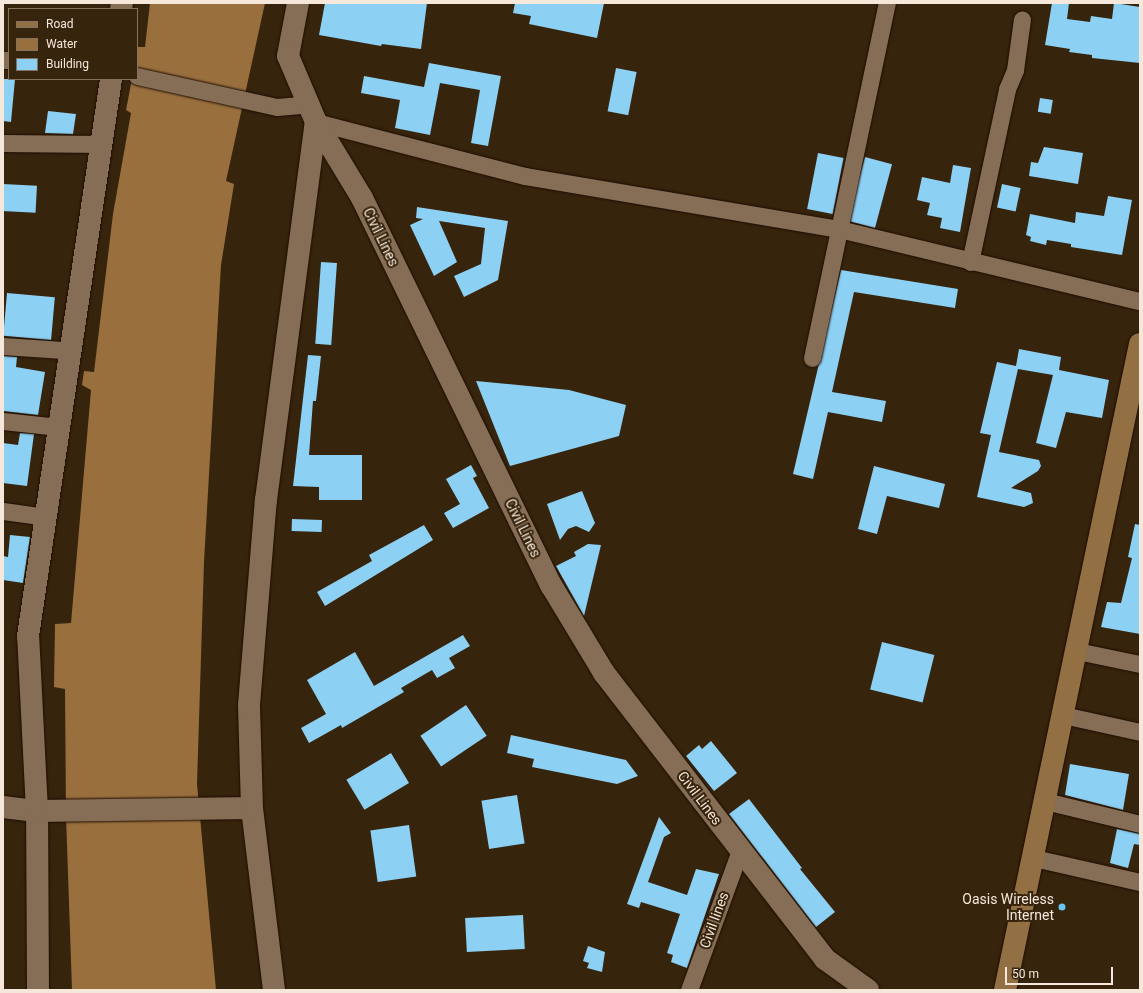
<!DOCTYPE html>
<style>
body{margin:0}
#map{position:relative;width:1143px;height:993px;overflow:hidden;background:#37240d;font-family:Roboto,sans-serif}
div>[style]{position:absolute}
[style*='--x']{left:calc(var(--x)*1px);top:calc(var(--y)*1px);width:calc(var(--w)*1px);rotate:calc(var(--a)*1deg)}
.water>*{inset:0;background:#996f3d}
.building>*{inset:0;background:#8cd0f3;transform-origin:0 0}
.roads{filter:drop-shadow(0 0 1px #1e0c00) drop-shadow(0 0 1px #1e0c00)}
.minor>*{height:17px;margin:-8.5px;padding:0 8.5px;transform-origin:8.5px;border-radius:8.5px;background:#856e55}
.tertiary>*{height:22px;margin:-11px;padding:0 11px;transform-origin:11px;border-radius:11px;background:#856e55}
.secondary>*{height:22px;margin:-11px;padding:0 11px;transform-origin:11px;border-radius:11px;background:#927044}
.dots>*{width:11px;height:11px;translate:-50% -50%;box-sizing:border-box;border:2px solid #37240d;border-radius:50%}
span{translate:-50% -50%;white-space:nowrap;text-align:center;line-height:1.15;-webkit-text-stroke:4px #37240d;paint-order:stroke}
.street-label{font-size:14px;color:#f5e8da}
.poi-label{font-size:14px;color:#f5e8da}
.right{translate:-100% -50%;text-align:right}
.frame{position:absolute;inset:0;border:4px solid #f5e8da;pointer-events:none}
.legend{position:absolute;left:8px;top:8px;width:130px;height:72px;box-sizing:border-box;background:#37240d;border:1px solid #83725f;margin:0;padding:5px 7px;list-style:none;font-size:12px;color:#f5e8da}
.legend li{display:flex;align-items:center;gap:8px;height:20px}
.legend b{width:20px;border:1px solid #83725f}
.scale{position:absolute;left:1005px;top:967px;width:108px;height:18px;box-sizing:border-box;border:2px solid #f5e8da;border-top:0;padding-left:5px;font-size:12px;line-height:14px;white-space:nowrap;color:#f5e8da;-webkit-text-stroke:3px #37240d;paint-order:stroke}
</style>
<div id="map">
<div class="water">
<i style="clip-path:polygon(150px 3px,265px 3px,226px 181px,234px 184px,221px 265px,204px 562px,197px 784px,216px 990px,72px 990px,66px 816px,65px 689px,54px 687px,55px 624px,71px 623px,91px 390px,82px 385px,84px 371px,94px 372px,113px 214px,131px 113px,126px 110px,132px 79px,137px 79px,138px 47px,145px 47px)"></i>
</div>
<div class="building">
<i style="clip-path:polygon(325px 3px,427px 3px,421px 49px,382px 44px,381px 46px,319px 35px)"></i>
<i style="clip-path:polygon(515px 3px,604px 3px,597px 38px,529px 24px,531px 16px,513px 13px)"></i>
<i style="clip-path:polygon(1052px 3px,1069px 3px,1067px 19px,1090px 22px,1091px 16px,1112px 19px,1114px 3px,1140px 7px,1140px 63px,1092px 58px,1092px 55px,1069px 52px,1070px 49px,1045px 45px)"></i>
<i style="clip-path:polygon(429px 63px,501px 76px,488px 146px,471px 143px,480px 90px,440px 83px,430px 135px,395px 128px,400px 100px,361px 93px,364px 76px,424px 87px)"></i>
<i style="left:616px;top:68px;width:21px;height:44px;rotate:11deg"></i>
<i style="clip-path:polygon(4px 79px,15px 79px,11px 122px,3px 121px)"></i>
<i style="left:1040px;top:98px;width:13px;height:14px;rotate:9deg"></i>
<i style="clip-path:polygon(48px 111px,76px 114px,73px 134px,45px 133px)"></i>
<i style="clip-path:polygon(1044px 147px,1083px 153px,1078px 184px,1029px 176px,1031px 162px,1038px 163px)"></i>
<i style="left:818px;top:153px;width:26px;height:57px;rotate:11deg"></i>
<i style="left:865px;top:157px;width:28px;height:66px;rotate:15deg"></i>
<i style="clip-path:polygon(953px 165px,971px 168px,960px 232px,940px 228px,942px 218px,927px 215px,930px 203px,917px 200px,922px 177px,950px 183px)"></i>
<i style="left:3px;top:184px;width:34px;height:27px;rotate:3deg"></i>
<i style="left:1002px;top:184px;width:19px;height:24px;rotate:12deg"></i>
<i style="clip-path:polygon(1108px 196px,1132px 200px,1122px 255px,1071px 247px,1071px 244px,1047px 240px,1046px 245px,1030px 241px,1031px 237px,1026px 235px,1030px 214px,1075px 223px,1076px 212px,1104px 216px)"></i>
<i style="clip-path:polygon(417px 207px,508px 221px,498px 280px,464px 297px,454px 276px,481px 264px,485px 228px,439px 221px,457px 262px,434px 276px,410px 225px,423px 219px,416px 218px)"></i>
<i style="left:321px;top:262px;width:16px;height:82px;rotate:4deg"></i>
<i style="clip-path:polygon(841px 270px,958px 289px,955px 308px,854px 292px,832px 392px,886px 401px,882px 422px,828px 412px,813px 479px,793px 474px)"></i>
<i style="left:7px;top:293px;width:48px;height:43px;rotate:5deg"></i>
<i style="clip-path:polygon(1019px 349px,1061px 357px,1059px 370px,1109px 380px,1102px 418px,1066px 412px,1056px 448px,1036px 443px,1053px 375px,1018px 369px,999px 452px,1039px 460px,1041px 466px,1038px 471px,1011px 488px,1031px 493px,1033px 503px,1024px 507px,977px 497px,991px 435px,980px 433px,997px 362px,1016px 366px)"></i>
<i style="clip-path:polygon(308px 355px,321px 356px,316px 401px,313px 401px,309px 455px,362px 455px,362px 500px,319px 500px,319px 487px,293px 486px)"></i>
<i style="clip-path:polygon(3px 356px,17px 357px,16px 367px,45px 372px,38px 415px,3px 411px)"></i>
<i style="clip-path:polygon(476px 381px,569px 390px,626px 405px,619px 436px,510px 466px)"></i>
<i style="clip-path:polygon(20px 433px,34px 434px,27px 486px,3px 483px,3px 443px,18px 445px)"></i>
<i style="clip-path:polygon(471px 465px,477px 476px,473px 478px,489px 508px,453px 528px,444px 513px,460px 504px,446px 479px)"></i>
<i style="clip-path:polygon(874px 466px,945px 484px,939px 508px,887px 496px,877px 534px,858px 529px)"></i>
<i style="clip-path:polygon(582px 491px,595px 523px,589px 532px,576px 526px,568px 529px,560px 540px,547px 504px)"></i>
<i style="left:292px;top:519px;width:30px;height:12px;rotate:2deg"></i>
<i style="clip-path:polygon(1135px 524px,1140px 525px,1140px 634px,1101px 627px,1107px 602px,1121px 603px,1132px 558px,1128px 557px)"></i>
<i style="clip-path:polygon(424px 525px,433px 540px,325px 606px,317px 592px,372px 561px,369px 555px)"></i>
<i style="clip-path:polygon(10px 535px,30px 537px,23px 583px,3px 580px,3px 556px,8px 557px)"></i>
<i style="clip-path:polygon(588px 544px,601px 545px,584px 616px,556px 566px,576px 556px,574px 552px)"></i>
<i style="clip-path:polygon(463px 635px,470px 646px,449px 658px,455px 668px,437px 678px,432px 670px,401px 688px,404px 692px,342px 728px,341px 725px,309px 743px,301px 728px,326px 714px,307px 680px,355px 652px,374px 686px)"></i>
<i style="left:882px;top:642px;width:54px;height:49px;rotate:14deg"></i>
<i style="left:466px;top:705px;width:37px;height:55px;rotate:56deg"></i>
<i style="clip-path:polygon(511px 735px,626px 760px,638px 776px,617px 784px,532px 767px,534px 759px,507px 753px)"></i>
<i style="clip-path:polygon(711px 741px,737px 773px,714px 791px,686px 756px,699px 745px,702px 749px)"></i>
<i style="left:391px;top:753px;width:35px;height:52px;rotate:59deg"></i>
<i style="clip-path:polygon(1070px 764px,1129px 774px,1123px 810px,1065px 795px)"></i>
<i style="left:517px;top:795px;width:49px;height:36px;rotate:81deg"></i>
<i style="clip-path:polygon(749px 799px,802px 868px,800px 869px,835px 912px,816px 927px,729px 814px)"></i>
<i style="clip-path:polygon(659px 817px,671px 833px,664px 837px,648px 882px,687px 895px,696px 869px,719px 874px,687px 968px,671px 962px,673px 955px,667px 953px,680px 914px,641px 902px,639px 908px,627px 904px)"></i>
<i style="left:409px;top:825px;width:52px;height:39px;rotate:82deg"></i>
<i style="clip-path:polygon(1117px 829px,1140px 834px,1140px 845px,1134px 844px,1128px 868px,1110px 863px)"></i>
<i style="left:523px;top:915px;width:34px;height:58px;rotate:87deg"></i>
<i style="clip-path:polygon(588px 946px,605px 952px,602px 972px,587px 968px,589px 963px,583px 961px)"></i>
</div>
<div class="roads">
<div class="minor">
<i style="--x:3;--y:60;--w:6;--a:0"></i>
<i style="--x:137;--y:76;--w:143;--a:12.5"></i>
<i style="--x:277;--y:107;--w:32;--a:-5"></i>
<i style="--x:316;--y:122;--w:216;--a:14.5"></i>
<i style="--x:525;--y:176;--w:318;--a:9.6"></i>
<i style="--x:839;--y:229;--w:309;--a:13.5"></i>
<i style="--x:3;--y:143;--w:98;--a:0.6"></i>
<i style="--x:970;--y:262;--w:177;--a:-77.9"></i>
<i style="--x:1007;--y:89;--w:21;--a:-67"></i>
<i style="--x:1015;--y:70;--w:51;--a:-82.2"></i>
<i style="--x:3;--y:346;--w:60;--a:3.8"></i>
<i style="--x:812;--y:358;--w:363;--a:-78.1"></i>
<i style="--x:3;--y:421;--w:56;--a:6.1"></i>
<i style="--x:3;--y:511;--w:43;--a:7.9"></i>
<i style="--x:1077;--y:651;--w:64;--a:11.7"></i>
<i style="--x:1063;--y:715;--w:79;--a:12.4"></i>
<i style="--x:1045;--y:801;--w:98;--a:13.6"></i>
<i style="--x:1034;--y:858;--w:109;--a:12.8"></i>
<i style="--x:689;--y:990;--w:148;--a:-69.9"></i>
</div>
<div class="tertiary">
<i style="--x:298;--y:3;--w:54;--a:100.7"></i>
<i style="--x:288;--y:56;--w:72;--a:67"></i>
<i style="--x:316;--y:122;--w:89;--a:58.8"></i>
<i style="--x:362;--y:198;--w:431;--a:64"></i>
<i style="--x:551;--y:585;--w:103;--a:58.9"></i>
<i style="--x:604;--y:673;--w:361;--a:52.3"></i>
<i style="--x:825;--y:959;--w:53;--a:35.8"></i>
<i style="--x:121;--y:9;--w:6;--a:-81"></i>
<i style="--x:3;--y:807;--w:34;--a:7"></i>
<i style="--x:37;--y:811;--w:215;--a:-0.8"></i>
<i style="--x:38;--y:990;--w:179;--a:-90.3"></i>
<i style="--x:37;--y:811;--w:175;--a:-92.9"></i>
<i style="--x:28;--y:636;--w:563;--a:-81.52"></i>
<i style="--x:274;--y:990;--w:183;--a:-96.9"></i>
<i style="--x:252;--y:808;--w:103;--a:-91.7"></i>
<i style="--x:249;--y:705;--w:206;--a:-85.3"></i>
<i style="--x:266;--y:500;--w:381;--a:-82.5"></i>
</div>
<div class="secondary">
<i style="--x:1005;--y:990;--w:660;--a:-78.2"></i>
</div>
</div>
<div class="dots">
<i style="left:1062px;top:907px;background:#68c4f0"></i>
</div>
<div class="street-label">
<span style="left:381px;top:237px;rotate:64deg">Civil Lines</span>
<span style="left:523px;top:528px;rotate:64deg">Civil Lines</span>
<span style="left:700px;top:798px;rotate:53deg">Civil Lines</span>
<span style="left:714px;top:920px;rotate:-70deg">Civil lines</span>
</div>
<div class="poi-label">
<span class="right" style="left:1054px;top:907px">Oasis Wireless<br>Internet</span>
</div>
<div class="frame"></div>
<ul class="legend">
<li><b style="height:5px;background:#927044"></b>Road</li>
<li><b style="height:11px;background:#996f3d"></b>Water</li>
<li><b style="height:11px;background:#8cd0f3"></b>Building</li>
</ul>
<div class="scale">50 m</div>
</div>
